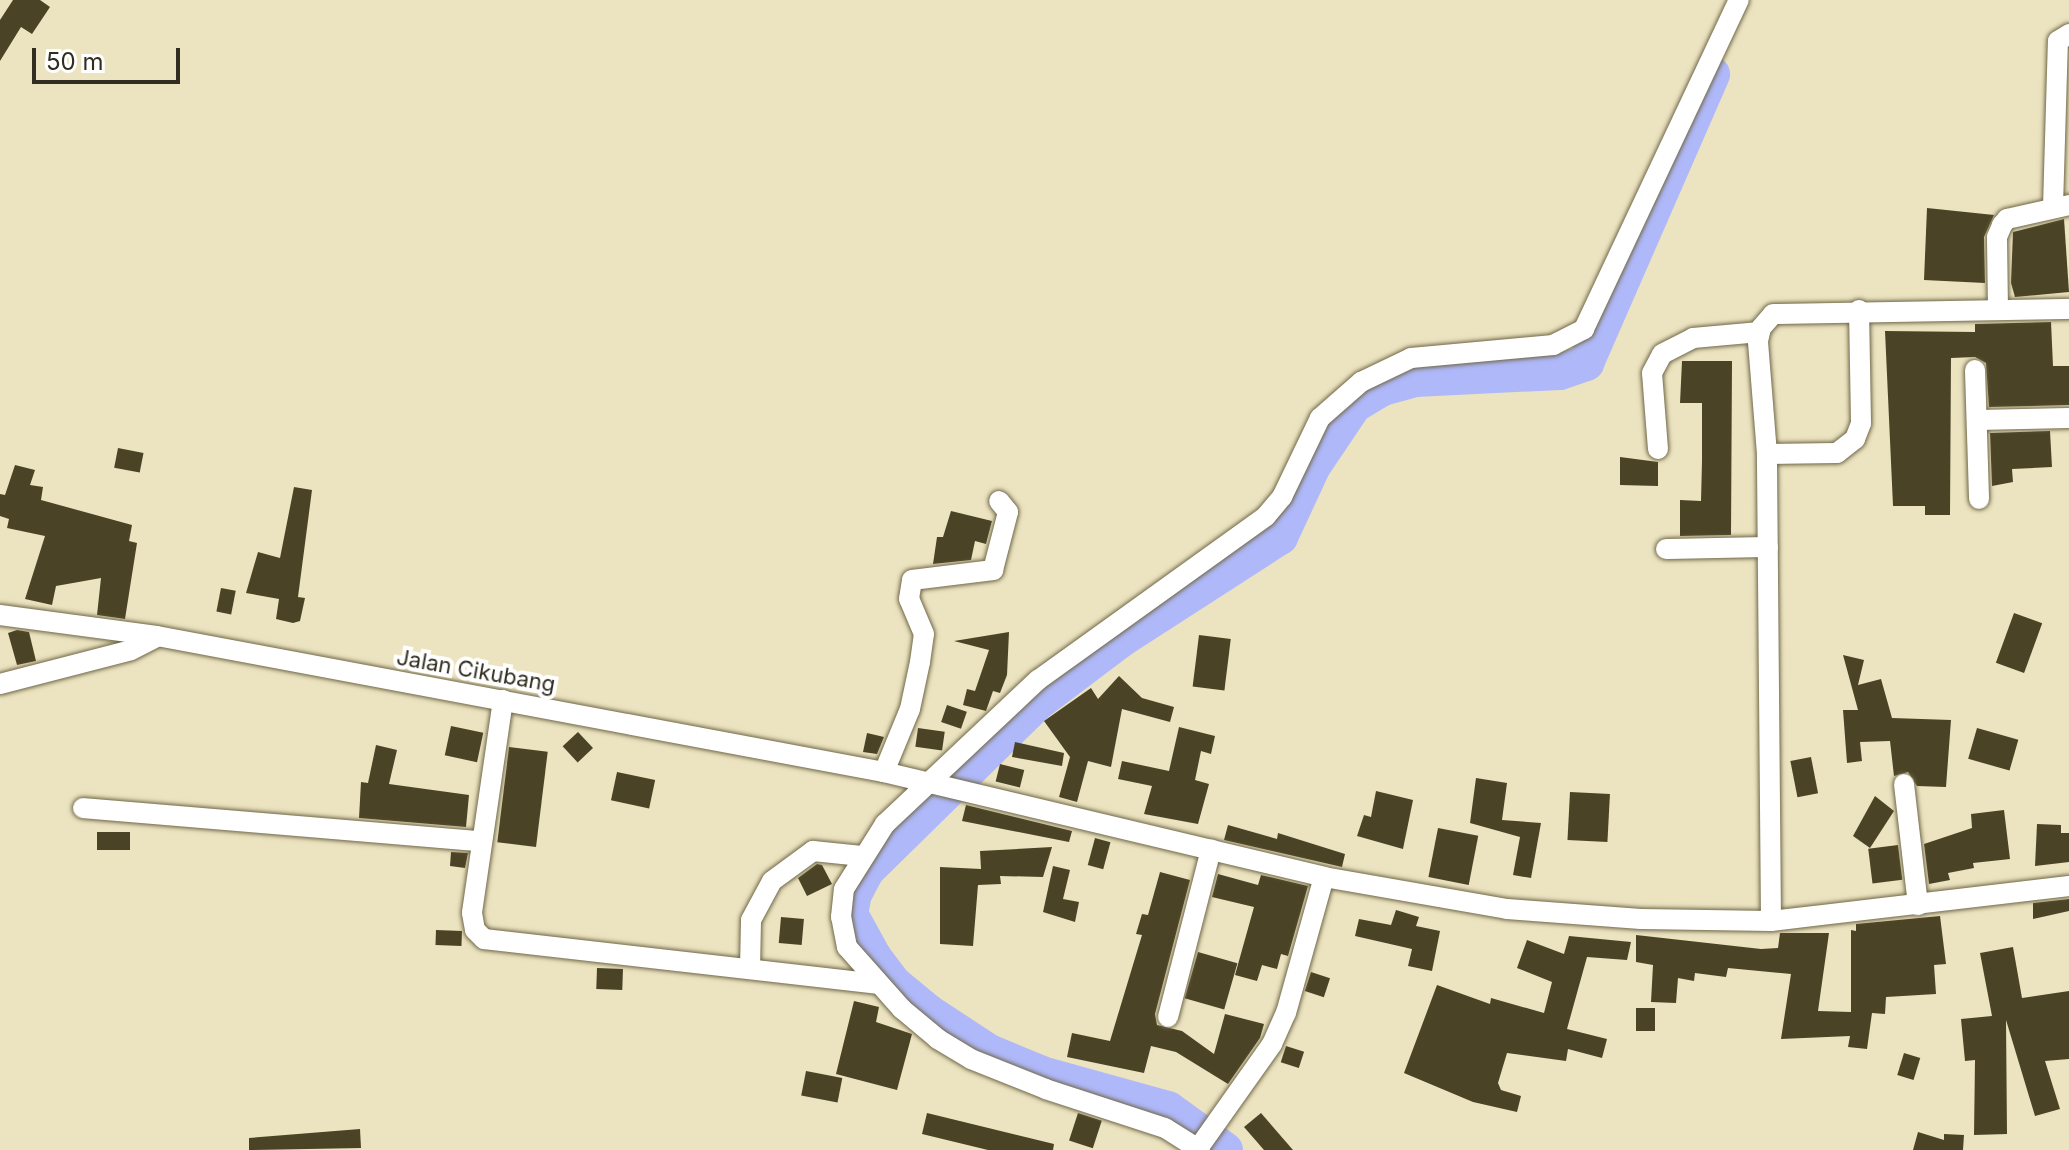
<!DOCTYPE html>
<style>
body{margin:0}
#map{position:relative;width:2069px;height:1150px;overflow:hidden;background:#ece3c0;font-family:Inter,sans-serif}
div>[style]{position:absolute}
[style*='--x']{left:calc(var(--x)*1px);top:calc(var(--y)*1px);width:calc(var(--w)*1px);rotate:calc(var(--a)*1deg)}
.river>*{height:36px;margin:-18px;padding:0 18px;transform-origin:18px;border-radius:18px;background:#afb8f8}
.building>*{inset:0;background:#4b4325;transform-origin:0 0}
.roads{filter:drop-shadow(0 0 2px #6f6747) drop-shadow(0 0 2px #6f6747)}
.minor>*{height:20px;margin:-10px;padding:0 10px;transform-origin:10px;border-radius:10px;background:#fff}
span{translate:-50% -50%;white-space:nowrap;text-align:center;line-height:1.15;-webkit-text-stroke:8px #fff;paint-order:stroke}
.street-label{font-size:22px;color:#312e20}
.scale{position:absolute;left:32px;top:48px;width:148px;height:36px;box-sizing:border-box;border:4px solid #312e20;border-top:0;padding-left:10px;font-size:24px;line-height:28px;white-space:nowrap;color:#312e20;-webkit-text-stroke:6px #fff;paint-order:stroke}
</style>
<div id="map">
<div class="river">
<i style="--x:1225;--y:1150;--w:70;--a:-144.3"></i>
<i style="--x:1168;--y:1109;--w:131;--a:-164.5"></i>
<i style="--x:1042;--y:1074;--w:57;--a:-157.5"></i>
<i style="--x:989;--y:1052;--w:73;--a:-146.7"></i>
<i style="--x:928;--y:1012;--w:44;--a:-140.5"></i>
<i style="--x:894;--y:984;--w:35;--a:-127"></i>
<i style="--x:873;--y:956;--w:48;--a:-118.7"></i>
<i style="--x:850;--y:914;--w:20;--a:-79"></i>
<i style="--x:854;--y:894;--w:27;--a:-62"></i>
<i style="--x:867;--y:870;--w:238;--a:-44.5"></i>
<i style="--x:1037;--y:703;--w:108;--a:-37.1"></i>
<i style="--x:1123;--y:638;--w:187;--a:-32.8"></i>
<i style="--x:1280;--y:537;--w:78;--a:-65.1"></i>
<i style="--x:1313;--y:466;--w:73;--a:-56.1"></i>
<i style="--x:1354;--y:405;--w:33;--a:-31"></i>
<i style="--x:1382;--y:388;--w:34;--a:-15"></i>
<i style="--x:1415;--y:379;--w:145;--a:-2.8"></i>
<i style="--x:1560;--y:372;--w:28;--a:-19"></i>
<i style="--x:1586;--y:363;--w:315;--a:-66.4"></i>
</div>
<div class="building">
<i style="clip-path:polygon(13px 0,40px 0,50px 7px,32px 34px,21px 27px,0 61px,0 20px)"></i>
<i style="clip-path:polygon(1927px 208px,1994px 215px,1984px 237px,1985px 283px,1924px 280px)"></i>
<i style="clip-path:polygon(2064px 219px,2069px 292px,2015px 297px,2011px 283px,2013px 232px)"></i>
<i style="clip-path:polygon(2051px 322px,2053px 366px,2069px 366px,2069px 405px,1989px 407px,1986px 363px,1975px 357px,1951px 358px,1950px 515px,1925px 515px,1925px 506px,1893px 506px,1885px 331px,1975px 332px,1975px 324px)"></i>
<i style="clip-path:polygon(1682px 361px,1732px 361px,1731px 535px,1680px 536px,1680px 500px,1701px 501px,1702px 461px,1702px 403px,1680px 403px)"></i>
<i style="clip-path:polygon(2050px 431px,2052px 467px,2012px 469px,2013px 482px,1992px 486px,1990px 433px)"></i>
<i style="left:118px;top:448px;width:26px;height:20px;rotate:11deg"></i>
<i style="clip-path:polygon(1620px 457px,1658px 462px,1658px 486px,1620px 485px)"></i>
<i style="clip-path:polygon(15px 465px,35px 470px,30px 485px,43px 487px,41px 500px,132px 525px,129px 541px,137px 543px,125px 619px,97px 615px,101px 578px,56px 586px,52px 605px,25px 599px,45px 536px,7px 528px,9px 519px,0 516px,0 494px,5px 495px)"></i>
<i style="clip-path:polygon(294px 487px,312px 490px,298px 597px,305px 598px,300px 621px,293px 623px,276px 619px,279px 599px,246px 593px,258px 552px,280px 558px)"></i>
<i style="clip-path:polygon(951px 511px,992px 521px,986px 544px,975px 541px,971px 560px,933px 564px,937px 537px,943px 537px)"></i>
<i style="left:221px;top:588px;width:15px;height:24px;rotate:11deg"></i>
<i style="left:2014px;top:613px;width:30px;height:53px;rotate:20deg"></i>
<i style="clip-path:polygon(17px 630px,29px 632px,36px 661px,17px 665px,8px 633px)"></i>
<i style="clip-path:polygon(1009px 632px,1007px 675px,1000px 693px,993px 691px,986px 711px,963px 705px,967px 689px,975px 691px,989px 650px,954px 641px)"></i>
<i style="left:1199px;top:635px;width:32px;height:52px;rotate:7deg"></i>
<i style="clip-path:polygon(1843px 655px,1864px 660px,1858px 685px,1881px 679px,1892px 718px,1951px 720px,1946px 787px,1917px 786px,1908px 772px,1894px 776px,1890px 741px,1860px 742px,1862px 761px,1847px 763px,1843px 710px,1858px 710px)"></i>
<i style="clip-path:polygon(1119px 676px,1142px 698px,1174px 707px,1170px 722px,1122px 709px,1111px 767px,1088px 761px,1077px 802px,1059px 797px,1070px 757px,1044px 721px,1091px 688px,1098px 699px)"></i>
<i style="left:947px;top:705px;width:21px;height:18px;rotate:19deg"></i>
<i style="left:451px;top:726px;width:33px;height:30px;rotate:12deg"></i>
<i style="clip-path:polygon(1179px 727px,1215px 736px,1211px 754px,1201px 751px,1195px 780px,1209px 784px,1198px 824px,1144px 814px,1152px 786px,1118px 779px,1122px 761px,1169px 771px)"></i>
<i style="left:918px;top:728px;width:27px;height:19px;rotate:8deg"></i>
<i style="left:1977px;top:728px;width:43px;height:32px;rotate:16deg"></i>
<i style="left:578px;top:732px;width:22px;height:21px;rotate:47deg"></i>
<i style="clip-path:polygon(867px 733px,884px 737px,877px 754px,863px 752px)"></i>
<i style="clip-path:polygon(1015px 742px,1064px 753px,1062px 766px,1012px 757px)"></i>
<i style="clip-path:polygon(376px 745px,397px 750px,389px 784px,469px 795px,466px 827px,359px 818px,361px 782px,368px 783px)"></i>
<i style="left:509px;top:747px;width:39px;height:96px;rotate:7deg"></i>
<i style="left:1811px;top:757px;width:37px;height:21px;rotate:79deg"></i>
<i style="left:1000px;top:764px;width:25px;height:18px;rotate:14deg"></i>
<i style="left:617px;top:772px;width:39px;height:29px;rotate:12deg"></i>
<i style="clip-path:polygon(1476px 778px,1507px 783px,1502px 820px,1541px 823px,1531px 878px,1513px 875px,1520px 837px,1470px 823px)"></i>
<i style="clip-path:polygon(1376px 791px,1413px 800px,1403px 849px,1357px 836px,1364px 815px,1371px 817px)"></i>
<i style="left:1570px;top:792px;width:40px;height:48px;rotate:3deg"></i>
<i style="clip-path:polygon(1875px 796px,1894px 811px,1870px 848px,1853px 836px)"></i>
<i style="clip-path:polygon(966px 805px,1072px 831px,1069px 842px,962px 821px)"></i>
<i style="clip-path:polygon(2004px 810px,2010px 859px,1973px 863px,1974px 868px,1948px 873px,1950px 880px,1929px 884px,1924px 844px,1972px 828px,1971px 814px)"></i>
<i style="clip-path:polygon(2037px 824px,2061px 825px,2061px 833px,2069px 833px,2069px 862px,2035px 866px)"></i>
<i style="clip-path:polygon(1228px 825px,1277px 839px,1278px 833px,1345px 854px,1342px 867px,1224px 840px)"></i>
<i style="left:1438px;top:828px;width:41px;height:50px;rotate:11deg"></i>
<i style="left:97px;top:832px;width:33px;height:18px"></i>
<i style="left:1095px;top:838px;width:16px;height:28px;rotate:15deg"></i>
<i style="left:1898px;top:845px;width:35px;height:30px;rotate:83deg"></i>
<i style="clip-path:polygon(1052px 847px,1043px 877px,1000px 876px,1001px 884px,978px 885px,973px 946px,940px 944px,940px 867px,981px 869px,980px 851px)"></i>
<i style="clip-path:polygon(451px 852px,468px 853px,465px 868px,450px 866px)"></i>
<i style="clip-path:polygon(817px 864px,822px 865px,832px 884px,807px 896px,798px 878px)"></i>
<i style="clip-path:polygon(1053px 866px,1070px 870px,1063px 899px,1079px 902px,1075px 922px,1043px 912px)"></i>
<i style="clip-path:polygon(1160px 872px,1190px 880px,1155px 1014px,1157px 1025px,1182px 1031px,1214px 1054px,1225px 1014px,1264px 1024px,1260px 1038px,1228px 1084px,1176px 1052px,1151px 1046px,1144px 1073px,1067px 1057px,1072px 1033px,1110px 1041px,1142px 935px,1136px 934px,1142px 914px,1148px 915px)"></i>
<i style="clip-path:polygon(1218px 874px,1258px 885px,1261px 875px,1308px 886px,1288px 956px,1281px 954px,1277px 969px,1262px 965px,1257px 981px,1235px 975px,1254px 907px,1212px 897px)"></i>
<i style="clip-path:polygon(2069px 899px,2069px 911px,2033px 919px,2033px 903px)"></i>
<i style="clip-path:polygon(1396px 910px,1419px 917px,1416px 926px,1440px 931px,1432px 971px,1408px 966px,1412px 949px,1355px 936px,1359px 919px,1391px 925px)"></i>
<i style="clip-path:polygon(1940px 916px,1946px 964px,1934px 965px,1936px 994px,1886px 997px,1885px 1014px,1872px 1013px,1867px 1049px,1848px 1047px,1850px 1036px,1781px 1039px,1791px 974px,1728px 968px,1726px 977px,1695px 973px,1694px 981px,1678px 978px,1676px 1003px,1651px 1002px,1653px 965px,1636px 962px,1636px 935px,1761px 949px,1778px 948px,1780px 933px,1829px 933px,1818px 1011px,1851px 1012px,1851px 930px,1856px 931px,1856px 924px)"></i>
<i style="left:781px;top:917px;width:23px;height:26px;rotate:5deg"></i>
<i style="left:436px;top:930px;width:26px;height:15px;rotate:2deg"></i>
<i style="clip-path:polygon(1569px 936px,1631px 942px,1627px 960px,1587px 957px,1567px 1029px,1607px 1039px,1602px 1058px,1568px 1049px,1566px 1061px,1507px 1053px,1498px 1083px,1501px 1090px,1521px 1096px,1517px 1112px,1473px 1102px,1404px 1073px,1437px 985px,1490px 1004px,1491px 998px,1544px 1013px,1552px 982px,1517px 968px,1527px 940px,1564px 954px)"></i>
<i style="clip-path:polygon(2013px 947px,2022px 998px,2069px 991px,2069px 1059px,2045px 1061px,2060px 1109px,2035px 1116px,2006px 1020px,2007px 1134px,1974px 1135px,1975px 1060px,1965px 1061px,1961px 1019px,1992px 1016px,1980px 953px)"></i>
<i style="left:1198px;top:952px;width:41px;height:48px;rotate:16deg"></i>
<i style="left:597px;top:968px;width:26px;height:21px;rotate:2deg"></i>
<i style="left:1311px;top:972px;width:20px;height:20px;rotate:18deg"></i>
<i style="clip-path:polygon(854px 1001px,879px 1007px,876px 1022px,912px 1034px,897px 1090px,836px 1074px)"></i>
<i style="left:1636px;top:1008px;width:19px;height:23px"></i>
<i style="left:1286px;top:1046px;width:19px;height:17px;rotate:18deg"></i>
<i style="left:1904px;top:1053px;width:17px;height:23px;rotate:17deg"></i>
<i style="left:806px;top:1071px;width:37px;height:25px;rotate:11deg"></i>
<i style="clip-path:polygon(927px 1113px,1054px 1144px,1053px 1150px,988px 1150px,922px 1134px)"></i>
<i style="left:1078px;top:1113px;width:25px;height:29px;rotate:18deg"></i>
<i style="clip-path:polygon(1261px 1113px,1293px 1150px,1264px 1150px,1244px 1127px)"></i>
<i style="clip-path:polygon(360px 1129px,361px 1148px,249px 1150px,249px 1138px)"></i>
<i style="clip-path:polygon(1918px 1132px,1944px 1140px,1944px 1134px,1964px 1135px,1963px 1150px,1913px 1150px)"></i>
</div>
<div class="roads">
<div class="minor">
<i style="--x:2053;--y:207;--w:166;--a:-88.3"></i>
<i style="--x:2058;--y:41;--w:13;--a:-32"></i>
<i style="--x:1998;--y:310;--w:73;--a:-90.8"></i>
<i style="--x:1997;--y:237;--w:13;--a:-67"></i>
<i style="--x:2002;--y:225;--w:8;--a:-50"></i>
<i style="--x:2007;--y:219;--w:64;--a:-12.7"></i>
<i style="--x:1975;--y:370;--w:129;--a:88.2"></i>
<i style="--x:1977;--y:420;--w:92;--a:-1.2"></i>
<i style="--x:1658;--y:449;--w:76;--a:-94.5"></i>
<i style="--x:1652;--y:373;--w:21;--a:-62"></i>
<i style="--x:1662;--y:354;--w:35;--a:-27"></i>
<i style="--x:1693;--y:338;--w:67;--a:-5.1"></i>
<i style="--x:1767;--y:454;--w:70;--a:-0.8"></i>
<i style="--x:1837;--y:453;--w:23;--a:-38"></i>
<i style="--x:1855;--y:439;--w:17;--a:-69"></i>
<i style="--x:1861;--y:423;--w:113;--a:-91"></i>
<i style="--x:1666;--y:549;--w:102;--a:-1.1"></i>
<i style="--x:0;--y:615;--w:158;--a:7.6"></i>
<i style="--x:157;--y:636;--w:740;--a:10.6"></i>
<i style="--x:884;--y:772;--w:452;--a:13.4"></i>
<i style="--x:1324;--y:877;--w:186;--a:9.9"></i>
<i style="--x:1507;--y:909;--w:134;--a:4.3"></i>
<i style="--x:1641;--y:919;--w:130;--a:0.9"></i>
<i style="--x:1771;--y:921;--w:300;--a:-6.7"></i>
<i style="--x:0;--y:684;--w:135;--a:-14.5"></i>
<i style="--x:131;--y:650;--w:28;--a:-27"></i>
<i style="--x:503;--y:700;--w:215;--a:98.3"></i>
<i style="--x:472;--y:913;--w:17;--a:80"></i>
<i style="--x:475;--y:930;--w:13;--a:45"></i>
<i style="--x:484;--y:939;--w:396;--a:6.5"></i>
<i style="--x:884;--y:772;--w:68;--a:-67.6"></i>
<i style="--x:910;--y:709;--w:48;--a:-78"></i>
<i style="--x:920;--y:662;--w:28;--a:-82"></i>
<i style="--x:924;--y:634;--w:38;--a:-113"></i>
<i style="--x:909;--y:599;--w:19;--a:-81"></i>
<i style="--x:912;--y:580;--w:82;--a:-7"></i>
<i style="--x:993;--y:570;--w:60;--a:-75.5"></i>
<i style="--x:1008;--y:512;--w:14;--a:-129"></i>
<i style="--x:1904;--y:784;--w:122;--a:83.4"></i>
<i style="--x:83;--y:808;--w:397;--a:4.8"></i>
<i style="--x:1771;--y:921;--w:467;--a:-90.5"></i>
<i style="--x:1767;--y:454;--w:113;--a:-94.6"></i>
<i style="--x:1758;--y:341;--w:13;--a:-77"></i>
<i style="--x:1761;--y:328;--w:18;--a:-49"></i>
<i style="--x:1773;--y:314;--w:296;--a:-1"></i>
<i style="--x:750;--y:969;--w:49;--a:-88.8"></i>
<i style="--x:751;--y:920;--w:44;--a:-61.7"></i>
<i style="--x:772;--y:881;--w:51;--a:-36.2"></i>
<i style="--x:813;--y:851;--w:49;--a:5.8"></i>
<i style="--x:1168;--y:1017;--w:173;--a:-75.6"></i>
<i style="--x:1197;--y:1150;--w:130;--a:-54.7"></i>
<i style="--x:1272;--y:1044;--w:34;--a:-66"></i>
<i style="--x:1286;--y:1013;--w:141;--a:-74.4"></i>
<i style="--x:1200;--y:1150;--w:41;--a:-147.8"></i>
<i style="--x:1165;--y:1128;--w:125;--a:-161.9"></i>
<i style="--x:1046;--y:1089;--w:81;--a:-158.2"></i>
<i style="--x:971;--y:1059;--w:39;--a:-149"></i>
<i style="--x:938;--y:1039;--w:47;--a:-140.2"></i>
<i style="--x:902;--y:1009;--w:83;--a:-131.6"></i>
<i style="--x:847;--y:947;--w:31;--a:-101"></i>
<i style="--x:841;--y:917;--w:28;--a:-84"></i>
<i style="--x:844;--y:889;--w:77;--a:-57.8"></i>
<i style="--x:885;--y:824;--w:210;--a:-43.3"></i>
<i style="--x:1038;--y:680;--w:281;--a:-35.7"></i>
<i style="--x:1266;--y:516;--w:25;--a:-50"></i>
<i style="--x:1282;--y:497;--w:88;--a:-64.3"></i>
<i style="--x:1320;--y:418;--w:55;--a:-41.3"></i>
<i style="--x:1361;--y:382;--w:55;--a:-25.6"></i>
<i style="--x:1411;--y:358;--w:143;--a:-5.2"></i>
<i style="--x:1553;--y:345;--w:35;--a:-27"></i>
<i style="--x:1584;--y:329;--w:364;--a:-64.8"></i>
</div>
</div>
<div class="street-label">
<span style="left:476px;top:671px;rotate:10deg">Jalan Cikubang</span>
</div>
<div class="scale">50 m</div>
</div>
